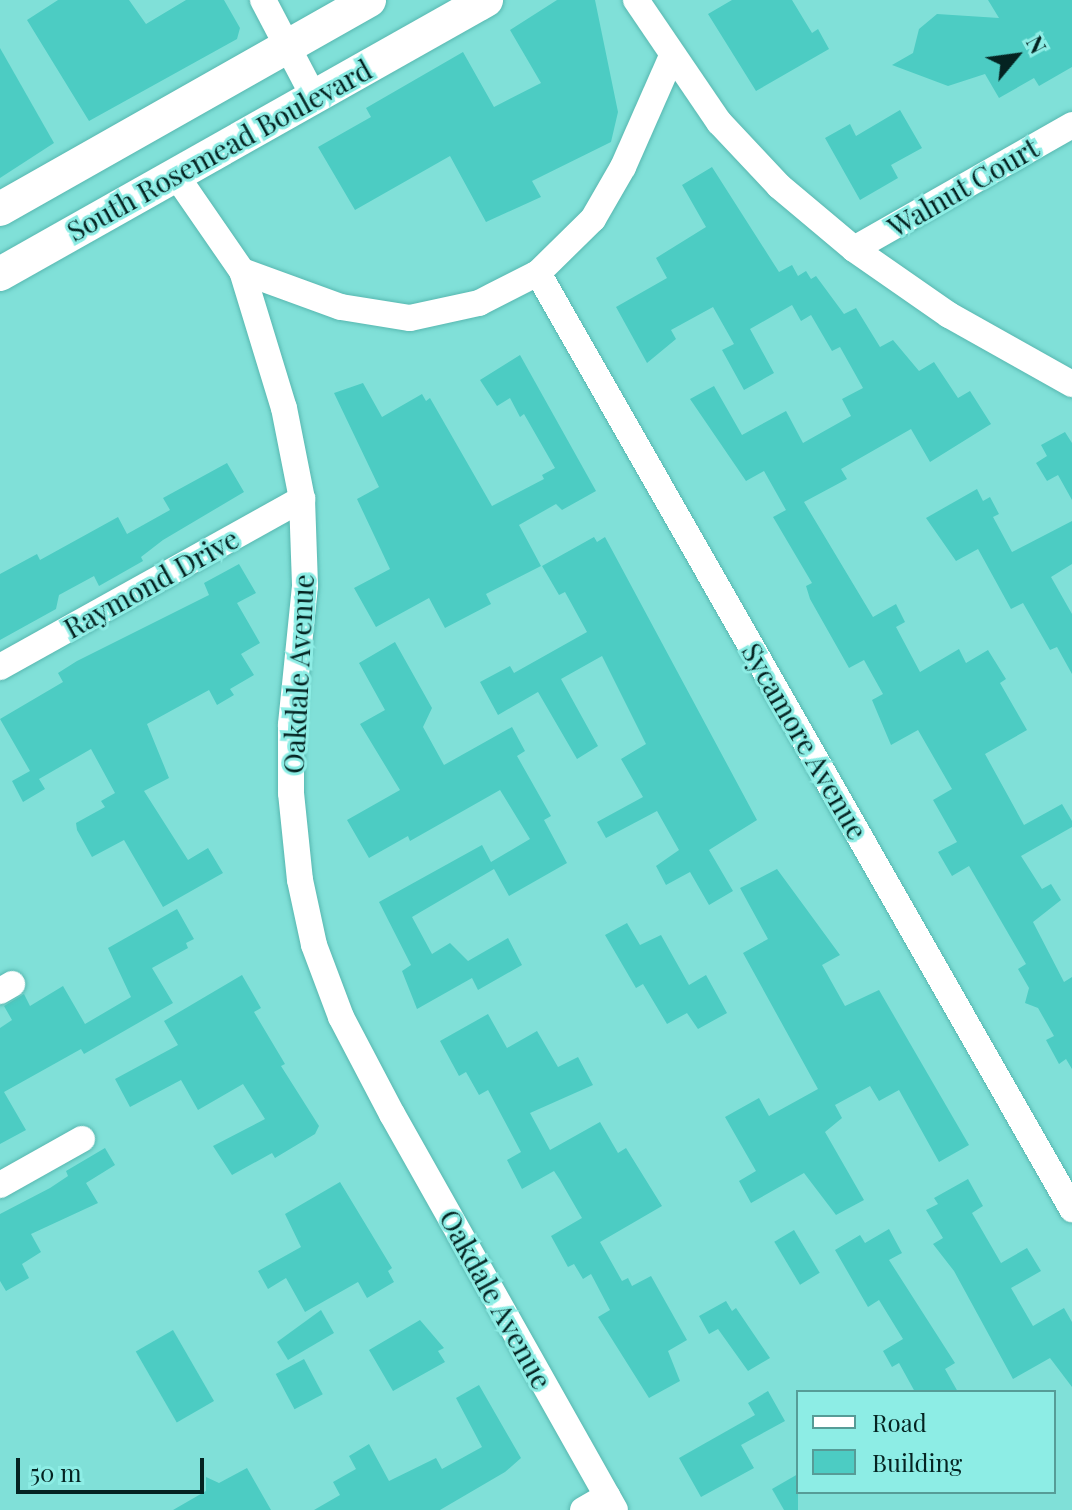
<!DOCTYPE html>
<style>
body{margin:0}
#map{position:relative;width:1072px;height:1510px;overflow:hidden;background:#80e0d8;font-family:"Playfair Display",serif}
div>[style]{position:absolute}
[style*='--x']{left:calc(var(--x)*1px);top:calc(var(--y)*1px);width:calc(var(--w)*1px);rotate:calc(var(--a)*1deg)}
.building>*{inset:0;background:#4cccc3;transform-origin:0 0}
.roads{filter:drop-shadow(0 0 2px #57b7b0) drop-shadow(0 0 2px #57b7b0)}
.minor>*{height:26px;margin:-13px;padding:0 13px;transform-origin:13px;border-radius:13px;background:#fff}
.major>*{height:34px;margin:-17px;padding:0 17px;transform-origin:17px;border-radius:17px;background:#fff}
span{translate:-50% -50%;white-space:nowrap;text-align:center;line-height:1.15;-webkit-text-stroke:6px #8dede5;paint-order:stroke}
.street-label{font-size:28px;color:#042321}
.legend{position:absolute;left:796px;top:1390px;width:260px;height:104px;box-sizing:border-box;background:#8dede5;border:2px solid #569c97;margin:0;padding:10px 14px;list-style:none;font-size:24px;color:#042321}
.legend li{display:flex;align-items:center;gap:16px;height:40px}
.legend b{width:40px;border:2px solid #569c97}
.north{position:absolute;left:976px;top:16px;width:80px;height:80px;-webkit-text-stroke:6px #8dede5;paint-order:stroke;rotate:61deg;font-size:22px;font-weight:700;line-height:32px;text-align:center;color:#042321}
.north::after{content:'';display:block;margin:auto;width:28px;height:36px;background:#042321;clip-path:polygon(50% 0,100% 100%,50% 72%,0 100%)}
.scale{position:absolute;left:16px;top:1458px;width:188px;height:36px;box-sizing:border-box;border:4px solid #042321;border-top:0;padding-left:10px;font-size:24px;line-height:28px;white-space:nowrap;color:#042321;-webkit-text-stroke:6px #8dede5;paint-order:stroke}
</style>
<div id="map">
<div class="building">
<i style="clip-path:polygon(58px 0,129px 0,146px 24px,186px 0,224px 0,240px 28px,237px 39px,89px 121px,27px 20px)"></i>
<i style="clip-path:polygon(557px 0,595px 0,618px 112px,611px 142px,532px 181px,541px 197px,486px 222px,450px 156px,355px 210px,318px 147px,371px 117px,366px 108px,463px 52px,494px 107px,541px 83px,510px 30px)"></i>
<i style="clip-path:polygon(732px 0,792px 0,812px 33px,818px 29px,829px 49px,756px 91px,708px 14px)"></i>
<i style="clip-path:polygon(988px 0,1072px 0,1072px 67px,1039px 86px,1034px 78px,999px 98px,985px 74px,948px 86px,892px 65px,913px 53px,919px 29px,937px 14px,999px 18px)"></i>
<i style="clip-path:polygon(0 48px,54px 143px,0 178px)"></i>
<i style="clip-path:polygon(900px 110px,922px 148px,891px 165px,898px 178px,860px 200px,825px 138px,850px 124px,856px 136px)"></i>
<i style="clip-path:polygon(712px 167px,779px 272px,792px 265px,798px 276px,806px 271px,811px 279px,816px 276px,844px 314px,856px 308px,880px 347px,893px 340px,919px 371px,934px 362px,958px 398px,970px 391px,991px 424px,930px 462px,911px 429px,841px 469px,847px 479px,804px 502px,873px 617px,896px 604px,905px 622px,896px 627px,920px 672px,959px 649px,966px 663px,988px 650px,1006px 679px,1000px 683px,1027px 730px,985px 754px,1024px 825px,1062px 804px,1072px 821px,1072px 827px,1021px 856px,1042px 889px,1051px 884px,1061px 900px,1033px 922px,1064px 982px,1072px 977px,1072px 1069px,1066px 1059px,1059px 1064px,1046px 1040px,1054px 1036px,1038px 1008px,1025px 1003px,1029px 988px,1018px 969px,1026px 964px,969px 866px,952px 876px,938px 852px,957px 842px,933px 800px,952px 789px,918px 730px,891px 745px,872px 700px,883px 694px,864px 660px,849px 668px,810px 599px,806px 586px,812px 583px,773px 517px,786px 510px,764px 471px,746px 481px,690px 399px,714px 386px,742px 435px,786px 411px,803px 443px,851px 416px,842px 399px,863px 388px,840px 347px,832px 351px,811px 315px,801px 321px,792px 305px,750px 329px,774px 373px,744px 390px,722px 350px,734px 344px,713px 307px,671px 330px,676px 339px,647px 363px,616px 307px,667px 278px,656px 258px,706px 227px,682px 185px)"></i>
<i style="clip-path:polygon(520px 355px,596px 491px,562px 510px,556px 504px,519px 525px,541px 566px,486px 594px,491px 604px,445px 628px,429px 598px,376px 627px,354px 588px,390px 569px,357px 499px,379px 487px,334px 393px,363px 383px,382px 417px,422px 394px,426px 401px,430px 398px,492px 506px,544px 479px,542px 475px,555px 468px,524px 414px,520px 417px,510px 398px,497px 406px,480px 380px)"></i>
<i style="clip-path:polygon(1065px 432px,1072px 443px,1072px 500px,1058px 475px,1047px 481px,1036px 463px,1047px 456px,1041px 445px)"></i>
<i style="clip-path:polygon(227px 463px,244px 492px,163px 540px,141px 557px,143px 561px,99px 586px,94px 576px,59px 595px,56px 609px,0 640px,0 574px,37px 554px,40px 560px,118px 517px,127px 534px,170px 510px,163px 498px)"></i>
<i style="clip-path:polygon(977px 489px,983px 501px,990px 497px,999px 514px,993px 517px,1012px 552px,1072px 521px,1072px 564px,1051px 577px,1072px 614px,1072px 674px,1057px 647px,1050px 650px,1023px 603px,1011px 609px,978px 549px,956px 561px,926px 518px)"></i>
<i style="clip-path:polygon(594px 537px,597px 542px,605px 537px,757px 820px,709px 850px,733px 891px,709px 905px,690px 872px,666px 885px,656px 866px,679px 850px,657px 811px,606px 838px,597px 822px,643px 797px,621px 759px,646px 744px,602px 656px,561px 679px,598px 746px,577px 759px,538px 692px,498px 715px,480px 682px,510px 666px,514px 673px,587px 632px,565px 592px,559px 595px,542px 566px)"></i>
<i style="clip-path:polygon(239px 564px,256px 593px,237px 603px,260px 643px,241px 654px,254px 675px,230px 689px,234px 695px,217px 705px,209px 690px,147px 724px,169px 778px,144px 791px,188px 860px,208px 848px,223px 873px,163px 907px,124px 840px,92px 857px,77px 830px,76px 823px,105px 807px,101px 801px,115px 793px,91px 749px,39px 779px,45px 789px,23px 802px,12px 781px,30px 771px,0 719px,63px 682px,58px 673px,77px 661px,209px 595px,204px 583px)"></i>
<i style="clip-path:polygon(395px 642px,432px 708px,423px 727px,444px 765px,512px 727px,525px 751px,517px 756px,551px 816px,544px 820px,567px 863px,509px 896px,494px 869px,412px 917px,432px 954px,450px 943px,468px 961px,508px 938px,522px 965px,478px 990px,472px 978px,417px 1009px,402px 971px,411px 965px,379px 902px,482px 845px,491px 862px,530px 839px,500px 790px,410px 841px,408px 836px,369px 858px,347px 820px,400px 790px,360px 724px,385px 710px,359px 663px)"></i>
<i style="clip-path:polygon(777px 869px,840px 955px,822px 965px,845px 1006px,879px 990px,969px 1145px,939px 1162px,899px 1090px,879px 1101px,870px 1086px,835px 1105px,842px 1118px,825px 1132px,864px 1200px,836px 1215px,804px 1173px,751px 1203px,739px 1181px,756px 1171px,725px 1117px,759px 1098px,769px 1116px,818px 1089px,743px 953px,768px 939px,740px 888px)"></i>
<i style="clip-path:polygon(177px 909px,194px 939px,186px 943px,188px 948px,152px 968px,173px 1003px,84px 1054px,81px 1049px,4px 1092px,26px 1130px,0 1144px,0 1028px,12px 1020px,4px 1006px,24px 994px,30px 1006px,63px 986px,85px 1024px,131px 997px,108px 948px)"></i>
<i style="clip-path:polygon(627px 923px,640px 945px,661px 935px,689px 985px,706px 975px,727px 1013px,698px 1029px,687px 1013px,667px 1024px,643px 984px,636px 988px,605px 935px)"></i>
<i style="clip-path:polygon(242px 975px,261px 1008px,254px 1012px,285px 1064px,281px 1066px,319px 1126px,315px 1134px,275px 1158px,272px 1153px,232px 1175px,213px 1146px,265px 1119px,243px 1084px,198px 1110px,181px 1080px,130px 1107px,115px 1079px,178px 1045px,164px 1021px)"></i>
<i style="clip-path:polygon(488px 1014px,507px 1048px,537px 1031px,558px 1067px,578px 1057px,593px 1085px,530px 1113px,550px 1150px,600px 1122px,618px 1153px,626px 1148px,662px 1206px,600px 1242px,622px 1281px,628px 1278px,632px 1286px,651px 1276px,687px 1340px,668px 1351px,680px 1381px,649px 1398px,598px 1317px,610px 1310px,591px 1274px,583px 1279px,574px 1264px,568px 1267px,551px 1236px,582px 1218px,560px 1180px,554px 1171px,522px 1189px,507px 1160px,521px 1152px,488px 1090px,479px 1095px,466px 1072px,459px 1076px,440px 1041px)"></i>
<i style="clip-path:polygon(105px 1148px,115px 1165px,86px 1183px,98px 1203px,31px 1234px,41px 1252px,22px 1264px,29px 1278px,6px 1291px,0 1281px,0 1214px,50px 1188px,68px 1176px,66px 1171px)"></i>
<i style="clip-path:polygon(968px 1179px,983px 1206px,972px 1213px,1001px 1263px,1027px 1248px,1041px 1271px,1011px 1288px,1033px 1326px,1064px 1308px,1072px 1322px,1072px 1387px,1050px 1358px,1013px 1379px,954px 1271px,933px 1244px,943px 1238px,926px 1210px,938px 1204px,934px 1198px)"></i>
<i style="clip-path:polygon(340px 1182px,392px 1268px,388px 1271px,394px 1282px,367px 1298px,358px 1282px,305px 1312px,286px 1278px,268px 1289px,258px 1271px,301px 1247px,285px 1214px)"></i>
<i style="clip-path:polygon(889px 1229px,902px 1253px,889px 1260px,955px 1363px,945px 1369px,958px 1392px,915px 1392px,899px 1363px,892px 1367px,883px 1351px,903px 1339px,879px 1300px,868px 1307px,835px 1250px,860px 1235px,865px 1243px)"></i>
<i style="left:794px;top:1230px;width:50px;height:23px;rotate:59deg"></i>
<i style="clip-path:polygon(726px 1301px,732px 1311px,736px 1308px,770px 1358px,748px 1371px,718px 1329px,709px 1334px,699px 1316px)"></i>
<i style="clip-path:polygon(321px 1310px,334px 1333px,288px 1360px,277px 1342px)"></i>
<i style="clip-path:polygon(420px 1320px,444px 1348px,438px 1351px,445px 1362px,393px 1391px,369px 1350px)"></i>
<i style="left:173px;top:1330px;width:82px;height:43px;rotate:60deg"></i>
<i style="left:304px;top:1359px;width:40px;height:32px;rotate:62deg"></i>
<i style="clip-path:polygon(479px 1385px,521px 1458px,505px 1472px,440px 1510px,314px 1510px,340px 1495px,333px 1482px,356px 1469px,349px 1456px,369px 1444px,389px 1481px,436px 1458px,442px 1469px,482px 1447px,456px 1398px)"></i>
<i style="clip-path:polygon(768px 1391px,785px 1421px,741px 1445px,754px 1468px,701px 1497px,679px 1458px,755px 1415px,748px 1403px)"></i>
<i style="clip-path:polygon(247px 1468px,271px 1510px,173px 1510px,206px 1491px,206px 1477px,219px 1483px)"></i>
<i style="clip-path:polygon(798px 1474px,798px 1510px,784px 1510px,772px 1489px)"></i>
</div>
<div class="roads">
<div class="minor">
<i style="--x:263;--y:0;--w:110;--a:62.3"></i>
<i style="--x:636;--y:0;--w:148;--a:55.8"></i>
<i style="--x:719;--y:122;--w:88;--a:46.8"></i>
<i style="--x:779;--y:186;--w:98;--a:40"></i>
<i style="--x:854;--y:249;--w:116;--a:34.8"></i>
<i style="--x:949;--y:315;--w:141;--a:29.3"></i>
<i style="--x:175;--y:174;--w:118;--a:55.4"></i>
<i style="--x:242;--y:271;--w:143;--a:73"></i>
<i style="--x:284;--y:408;--w:93;--a:78.8"></i>
<i style="--x:302;--y:499;--w:87;--a:88"></i>
<i style="--x:305;--y:586;--w:140;--a:95.8"></i>
<i style="--x:291;--y:725;--w:68;--a:90"></i>
<i style="--x:291;--y:793;--w:87;--a:84.1"></i>
<i style="--x:300;--y:880;--w:66;--a:77.8"></i>
<i style="--x:314;--y:945;--w:77;--a:69.4"></i>
<i style="--x:341;--y:1017;--w:110;--a:62.3"></i>
<i style="--x:392;--y:1114;--w:454;--a:60.6"></i>
<i style="--x:854;--y:249;--w:251;--a:-29.6"></i>
<i style="--x:242;--y:271;--w:105;--a:20"></i>
<i style="--x:341;--y:307;--w:70;--a:9.1"></i>
<i style="--x:410;--y:318;--w:71;--a:-12.3"></i>
<i style="--x:479;--y:303;--w:66;--a:-27"></i>
<i style="--x:538;--y:273;--w:77;--a:-44.5"></i>
<i style="--x:593;--y:219;--w:60;--a:-60"></i>
<i style="--x:623;--y:167;--w:119;--a:-66.2"></i>
<i style="--x:538;--y:273;--w:1078;--a:60.29"></i>
<i style="--x:0;--y:667;--w:346;--a:-29.1"></i>
<i style="--x:0;--y:991;--w:14;--a:-30"></i>
<i style="--x:0;--y:1185;--w:94;--a:-29.3"></i>
<i style="--x:583;--y:1510;--w:28;--a:-30"></i>
</div>
<div class="major">
<i style="--x:0;--y:209;--w:424;--a:-29.5"></i>
<i style="--x:0;--y:274;--w:558;--a:-29.41"></i>
</div>
</div>
<div class="street-label">
<span style="left:219px;top:150px;rotate:-29deg">South Rosemead Boulevard</span>
<span style="left:963px;top:187px;rotate:-30deg">Walnut Court</span>
<span style="left:151px;top:583px;rotate:-29deg">Raymond Drive</span>
<span style="left:298px;top:674px;rotate:-87deg">Oakdale Avenue</span>
<span style="left:805px;top:741px;rotate:60deg">Sycamore Avenue</span>
<span style="left:496px;top:1299px;rotate:61deg">Oakdale Avenue</span>
</div>
<ul class="legend">
<li><b style="height:10px;background:#fff"></b>Road</li>
<li><b style="height:22px;background:#4cccc3"></b>Building</li>
</ul>
<div class="north">N</div>
<div class="scale">50 m</div>
</div>
